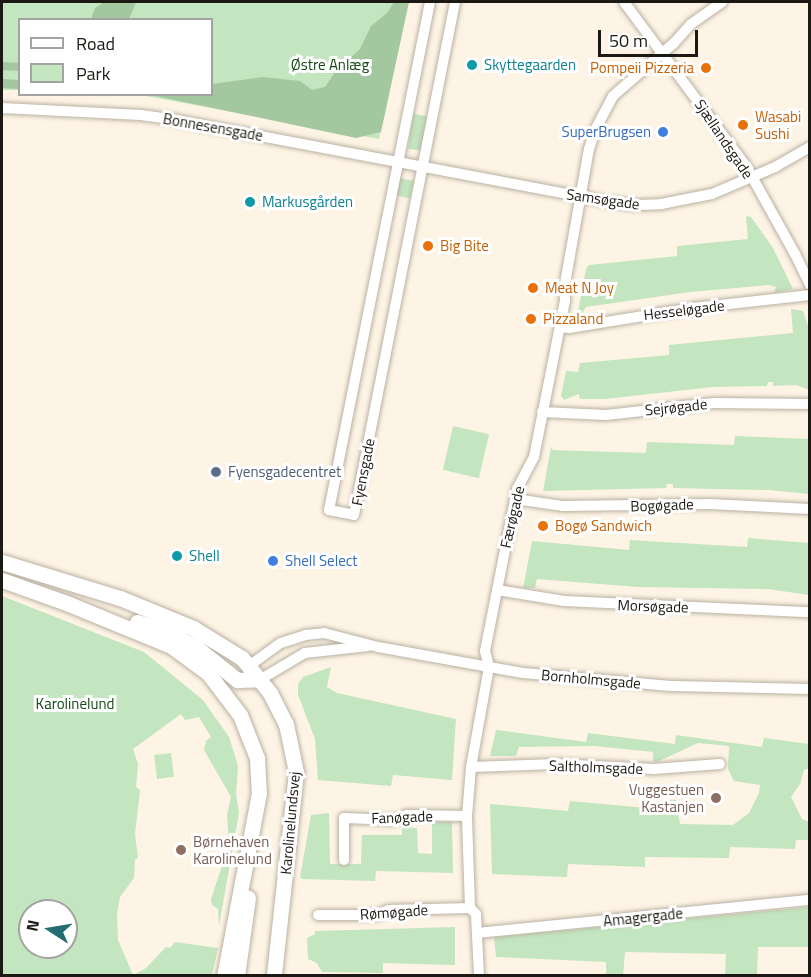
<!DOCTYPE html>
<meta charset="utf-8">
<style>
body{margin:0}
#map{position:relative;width:811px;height:977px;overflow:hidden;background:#fef4e5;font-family:"Titillium Web",sans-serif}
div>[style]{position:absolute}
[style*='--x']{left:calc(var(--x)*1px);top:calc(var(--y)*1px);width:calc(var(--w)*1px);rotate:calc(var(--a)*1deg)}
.green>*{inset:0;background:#c3e5bf;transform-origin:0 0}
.forest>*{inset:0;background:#a3c8a0;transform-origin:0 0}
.roads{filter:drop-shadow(0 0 2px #bab1a3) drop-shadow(0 0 2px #bab1a3)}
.street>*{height:10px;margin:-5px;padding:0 5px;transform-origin:5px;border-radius:5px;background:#fff}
.secondary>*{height:15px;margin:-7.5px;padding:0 7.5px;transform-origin:7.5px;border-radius:7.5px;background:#fff}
.dots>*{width:16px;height:16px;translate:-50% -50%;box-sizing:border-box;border:3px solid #fff;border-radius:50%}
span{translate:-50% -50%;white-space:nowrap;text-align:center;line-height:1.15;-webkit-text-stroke:6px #fff;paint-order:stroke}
.park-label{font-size:15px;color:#154814}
.culture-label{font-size:15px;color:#0d838f}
.left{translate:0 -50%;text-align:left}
.food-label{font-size:15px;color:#c56008}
.right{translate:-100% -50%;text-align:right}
.street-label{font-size:15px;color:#1c1914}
.shop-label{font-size:15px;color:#366cbe}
.service-label{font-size:15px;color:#4e5e75}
.education-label{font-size:15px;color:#785e54}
.frame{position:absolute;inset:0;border:3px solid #1c1914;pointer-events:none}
.legend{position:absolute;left:18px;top:18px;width:195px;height:78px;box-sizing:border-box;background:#fff;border:2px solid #a4a3a1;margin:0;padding:8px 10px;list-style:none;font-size:18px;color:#1c1914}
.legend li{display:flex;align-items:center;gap:12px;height:30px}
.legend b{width:30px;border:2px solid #a4a3a1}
.north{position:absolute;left:18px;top:899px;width:60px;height:60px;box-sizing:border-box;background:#fff;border:2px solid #a4a3a1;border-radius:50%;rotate:282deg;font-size:16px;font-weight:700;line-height:24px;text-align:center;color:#1c1914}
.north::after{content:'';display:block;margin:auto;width:21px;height:27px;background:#236e73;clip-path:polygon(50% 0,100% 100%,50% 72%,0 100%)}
.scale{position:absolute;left:598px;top:30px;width:100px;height:27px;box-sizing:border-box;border:3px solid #1c1914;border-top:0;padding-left:8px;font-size:18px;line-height:21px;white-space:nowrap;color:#1c1914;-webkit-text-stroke:4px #fff;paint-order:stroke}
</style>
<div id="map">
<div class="green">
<i style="clip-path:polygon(2px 2px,408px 2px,379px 139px,140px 95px,212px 94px,212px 20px,20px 20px,19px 90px,2px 90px)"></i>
<i style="left:413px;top:114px;width:14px;height:35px;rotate:8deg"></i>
<i style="left:400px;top:178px;width:14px;height:18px;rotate:12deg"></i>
<i style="clip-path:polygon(746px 216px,751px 217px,773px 248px,793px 289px,774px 293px,776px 287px,769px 285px,690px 292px,586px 307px,579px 318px,577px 317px,586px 269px,589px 265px,677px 256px,677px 246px,748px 239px)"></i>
<i style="clip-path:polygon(791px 309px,803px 311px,809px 329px,809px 390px,796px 385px,773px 386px,773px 382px,768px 382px,767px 386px,713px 387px,605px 399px,580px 399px,579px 394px,564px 400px,561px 396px,566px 371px,578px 372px,580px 363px,669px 355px,669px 345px,793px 333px)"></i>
<i style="left:453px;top:426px;width:37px;height:45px;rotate:13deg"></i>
<i style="clip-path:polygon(735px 436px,809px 439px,809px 494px,769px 490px,673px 488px,673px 484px,667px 484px,666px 488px,543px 491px,551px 447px,553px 450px,646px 453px,647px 442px,734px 445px)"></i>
<i style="clip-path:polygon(748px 538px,809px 543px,809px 595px,768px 589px,638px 587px,537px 579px,535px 588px,523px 588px,532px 541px,629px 550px,630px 540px,747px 547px)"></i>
<i style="clip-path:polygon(evenodd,2px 596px,144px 652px,203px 700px,229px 737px,238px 766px,236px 794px,239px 813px,219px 926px,218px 909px,212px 905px,211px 899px,229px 845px,227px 815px,231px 797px,204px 750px,206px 741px,211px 737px,199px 717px,185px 720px,181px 714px,133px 749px,138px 764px,136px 787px,140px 790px,135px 834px,138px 858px,135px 859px,134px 878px,120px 897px,117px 914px,118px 940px,133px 975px,146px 968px,166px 947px,170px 948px,175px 942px,218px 948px,212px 975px,2px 975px,2px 596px,30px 911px,66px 911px,66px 947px,30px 947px,30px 911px)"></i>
<i style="clip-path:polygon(331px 667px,327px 687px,337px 693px,456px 719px,452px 780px,393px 775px,391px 786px,318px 780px,315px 739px,298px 695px,298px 684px,303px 677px)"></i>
<i style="clip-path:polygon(496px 730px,586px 742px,588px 733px,675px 744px,676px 735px,762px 747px,764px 738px,809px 744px,809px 768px,804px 770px,800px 784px,791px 797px,802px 819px,809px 822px,809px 840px,796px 840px,795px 849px,730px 847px,729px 858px,645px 857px,645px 867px,568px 864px,567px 877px,492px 874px,490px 804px,568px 811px,570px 801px,657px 809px,664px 799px,676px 800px,680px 824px,733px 825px,749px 813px,759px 793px,760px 785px,734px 781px,728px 769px,729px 746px,698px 743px,657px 762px,653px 761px,653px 752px,594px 746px,519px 747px,516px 756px,490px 756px)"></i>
<i style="left:171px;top:753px;width:24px;height:17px;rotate:83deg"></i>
<i style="clip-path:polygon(329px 813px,330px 864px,361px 864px,362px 835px,402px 835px,402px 827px,417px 828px,418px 853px,432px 854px,432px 822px,452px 822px,453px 873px,376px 871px,375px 881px,302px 879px,300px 877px,311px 815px)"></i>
<i style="clip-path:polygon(809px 907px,809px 947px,758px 947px,757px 975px,725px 975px,726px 954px,625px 952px,623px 975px,606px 975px,606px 962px,496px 957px,494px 937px)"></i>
<i style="clip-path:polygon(455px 927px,455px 965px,383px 963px,383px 973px,322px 972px,317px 963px,308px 959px,307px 938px,315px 934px,315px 931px)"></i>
</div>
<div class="forest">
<i style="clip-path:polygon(104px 2px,136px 2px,129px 19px,91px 19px,95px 8px)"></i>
<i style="clip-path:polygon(394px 2px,409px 2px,381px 132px,356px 138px,151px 95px,212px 94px,212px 84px,263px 77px,300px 81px,312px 90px,325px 87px,335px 72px,360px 49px,371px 26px,387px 13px)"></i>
<i style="left:2px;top:62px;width:17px;height:8px;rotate:3deg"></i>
<i style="left:2px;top:79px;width:17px;height:9px;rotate:3deg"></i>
</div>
<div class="roads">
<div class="street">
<i style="--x:430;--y:2;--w:518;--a:101.24"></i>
<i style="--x:329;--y:510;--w:25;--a:11"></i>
<i style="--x:354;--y:515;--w:523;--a:-78.86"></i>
<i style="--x:624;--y:2;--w:204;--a:53.4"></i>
<i style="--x:746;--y:166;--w:101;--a:60.9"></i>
<i style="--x:795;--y:254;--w:34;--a:64"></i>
<i style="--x:2;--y:108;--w:139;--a:2.9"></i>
<i style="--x:141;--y:115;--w:29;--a:8"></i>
<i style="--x:170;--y:119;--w:440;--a:10.7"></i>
<i style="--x:602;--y:201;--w:35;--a:7"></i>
<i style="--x:637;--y:205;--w:24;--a:-2"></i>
<i style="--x:661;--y:204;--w:52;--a:-11.1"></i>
<i style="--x:712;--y:194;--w:69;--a:-23.2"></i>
<i style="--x:775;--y:167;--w:40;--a:-29.7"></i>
<i style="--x:560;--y:327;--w:9;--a:6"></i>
<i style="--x:569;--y:328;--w:126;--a:-9.2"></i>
<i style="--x:693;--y:308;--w:118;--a:-6.3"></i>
<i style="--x:542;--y:412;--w:64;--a:2.7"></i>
<i style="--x:606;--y:415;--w:109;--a:-6.3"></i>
<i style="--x:714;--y:403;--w:96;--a:0.6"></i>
<i style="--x:515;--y:499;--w:49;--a:8.3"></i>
<i style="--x:563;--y:506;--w:147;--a:-0.8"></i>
<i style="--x:710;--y:504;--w:100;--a:2.9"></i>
<i style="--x:497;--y:590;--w:68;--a:9.3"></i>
<i style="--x:564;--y:601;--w:246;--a:2.6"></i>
<i style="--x:249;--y:666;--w:39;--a:-36"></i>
<i style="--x:281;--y:643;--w:26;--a:-18"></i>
<i style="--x:306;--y:635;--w:18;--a:-6"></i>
<i style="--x:324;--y:633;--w:56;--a:14.5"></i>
<i style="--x:378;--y:647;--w:147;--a:10.2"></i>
<i style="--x:523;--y:673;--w:151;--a:5"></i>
<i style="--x:673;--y:686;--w:137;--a:1.3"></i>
<i style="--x:261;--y:679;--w:51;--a:-30.6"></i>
<i style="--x:305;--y:653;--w:63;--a:-6.3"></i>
<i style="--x:471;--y:767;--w:85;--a:-2"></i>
<i style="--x:556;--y:764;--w:98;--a:2.9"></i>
<i style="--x:654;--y:769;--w:66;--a:-4.3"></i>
<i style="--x:344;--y:860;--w:42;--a:-90"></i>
<i style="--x:344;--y:818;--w:52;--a:2.2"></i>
<i style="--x:396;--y:820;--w:12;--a:-24"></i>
<i style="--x:407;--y:815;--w:60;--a:1"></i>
<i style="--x:318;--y:915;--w:59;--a:0"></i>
<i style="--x:377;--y:915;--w:13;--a:-23"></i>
<i style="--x:389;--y:910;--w:81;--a:-1.4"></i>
<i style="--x:477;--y:933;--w:335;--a:-5.7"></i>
<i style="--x:479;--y:976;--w:62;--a:-92.8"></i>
<i style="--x:476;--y:914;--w:8;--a:-135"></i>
<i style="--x:470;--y:908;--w:92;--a:-91.9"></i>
<i style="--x:467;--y:816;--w:49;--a:-85.3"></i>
<i style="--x:471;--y:767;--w:102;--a:-79.8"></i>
<i style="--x:489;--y:667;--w:16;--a:-104"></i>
<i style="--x:485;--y:651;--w:165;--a:-78.8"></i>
<i style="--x:517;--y:489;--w:36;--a:-62"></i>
<i style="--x:534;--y:457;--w:160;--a:-78.8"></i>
<i style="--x:565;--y:300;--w:11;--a:-95"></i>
<i style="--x:564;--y:289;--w:142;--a:-79.9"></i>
<i style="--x:589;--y:149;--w:20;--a:-72"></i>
<i style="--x:595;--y:130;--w:38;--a:-62"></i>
<i style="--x:613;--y:96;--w:81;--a:-41"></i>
<i style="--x:674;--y:43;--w:25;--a:-48"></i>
<i style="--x:691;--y:24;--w:38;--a:-35"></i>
</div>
<div class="secondary">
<i style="--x:2;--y:562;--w:123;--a:17"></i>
<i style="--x:120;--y:598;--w:79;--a:22.3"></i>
<i style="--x:193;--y:628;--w:57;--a:31.5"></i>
<i style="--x:242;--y:658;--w:45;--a:51.3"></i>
<i style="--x:270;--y:693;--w:35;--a:63"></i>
<i style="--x:286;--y:724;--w:49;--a:78.2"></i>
<i style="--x:296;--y:772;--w:205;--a:96.2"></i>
<i style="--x:2;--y:580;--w:71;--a:19.7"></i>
<i style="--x:69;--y:604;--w:110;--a:22.4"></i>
<i style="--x:171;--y:646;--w:46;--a:36.1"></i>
<i style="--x:208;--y:673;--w:53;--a:52.7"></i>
<i style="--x:240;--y:715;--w:46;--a:68.4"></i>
<i style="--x:257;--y:758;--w:35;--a:87"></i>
<i style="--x:259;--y:793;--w:186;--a:100.8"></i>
<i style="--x:137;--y:622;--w:25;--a:16"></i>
<i style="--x:161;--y:629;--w:39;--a:27"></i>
<i style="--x:196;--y:647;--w:53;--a:38.8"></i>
<i style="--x:237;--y:680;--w:24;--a:-2"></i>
<i style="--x:237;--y:976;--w:79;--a:-82"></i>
</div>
</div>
<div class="dots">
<i style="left:472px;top:65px;background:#0f9aa8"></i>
<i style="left:706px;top:68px;background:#e8710a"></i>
<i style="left:743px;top:125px;background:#e8710a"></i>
<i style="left:663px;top:132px;background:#3f7fe0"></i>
<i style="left:250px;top:202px;background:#0f9aa8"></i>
<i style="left:428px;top:246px;background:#e8710a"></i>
<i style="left:533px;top:288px;background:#e8710a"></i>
<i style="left:531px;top:319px;background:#e8710a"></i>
<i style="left:216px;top:472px;background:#5c6f8a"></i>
<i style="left:543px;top:526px;background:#e8710a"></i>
<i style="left:177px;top:556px;background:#0f9aa8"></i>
<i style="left:273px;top:561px;background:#3f7fe0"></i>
<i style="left:716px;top:798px;background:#8d6e63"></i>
<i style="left:181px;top:850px;background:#8d6e63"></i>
</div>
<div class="park-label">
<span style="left:330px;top:65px">Østre Anlæg</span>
<span style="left:75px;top:704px">Karolinelund</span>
</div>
<div class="culture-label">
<span class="left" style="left:484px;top:65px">Skyttegaarden</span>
<span class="left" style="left:262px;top:202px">Markusgården</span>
<span class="left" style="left:189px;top:556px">Shell</span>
</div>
<div class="food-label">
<span class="right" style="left:694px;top:68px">Pompeii Pizzeria</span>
<span class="left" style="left:755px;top:125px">Wasabi<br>Sushi</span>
<span class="left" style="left:440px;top:246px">Big Bite</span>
<span class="left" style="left:545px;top:288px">Meat N Joy</span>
<span class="left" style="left:543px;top:319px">Pizzaland</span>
<span class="left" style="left:555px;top:526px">Bogø Sandwich</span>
</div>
<div class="street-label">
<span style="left:213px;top:127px;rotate:10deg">Bonnesensgade</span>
<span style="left:724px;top:139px;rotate:56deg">Sjællandsgade</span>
<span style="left:603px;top:199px;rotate:8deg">Samsøgade</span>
<span style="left:684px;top:310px;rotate:-7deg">Hesseløgade</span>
<span style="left:676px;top:407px;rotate:-6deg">Sejrøgade</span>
<span style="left:363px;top:472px;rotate:-79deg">Fyensgade</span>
<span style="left:662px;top:505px;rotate:-2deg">Bogøgade</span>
<span style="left:512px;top:517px;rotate:-77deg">Færøgade</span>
<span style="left:653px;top:606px;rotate:2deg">Morsøgade</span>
<span style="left:591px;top:679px;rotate:5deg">Bornholmsgade</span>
<span style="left:596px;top:767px;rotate:2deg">Saltholmsgade</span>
<span style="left:402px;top:817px;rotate:-2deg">Fanøgade</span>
<span style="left:290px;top:823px;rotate:-85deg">Karolinelundsvej</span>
<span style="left:394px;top:912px;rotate:-4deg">Rømøgade</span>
<span style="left:643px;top:917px;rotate:-6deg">Amagergade</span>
</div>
<div class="shop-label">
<span class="right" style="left:651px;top:132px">SuperBrugsen</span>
<span class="left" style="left:285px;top:561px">Shell Select</span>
</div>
<div class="service-label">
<span class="left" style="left:228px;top:472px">Fyensgadecentret</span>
</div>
<div class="education-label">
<span class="right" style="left:704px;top:798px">Vuggestuen<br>Kastanjen</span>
<span class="left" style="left:193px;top:850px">Børnehaven<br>Karolinelund</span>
</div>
<div class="frame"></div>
<ul class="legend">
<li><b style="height:8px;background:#fff"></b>Road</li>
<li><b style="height:16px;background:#c3e5bf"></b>Park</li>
</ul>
<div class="north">N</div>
<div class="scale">50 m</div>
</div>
